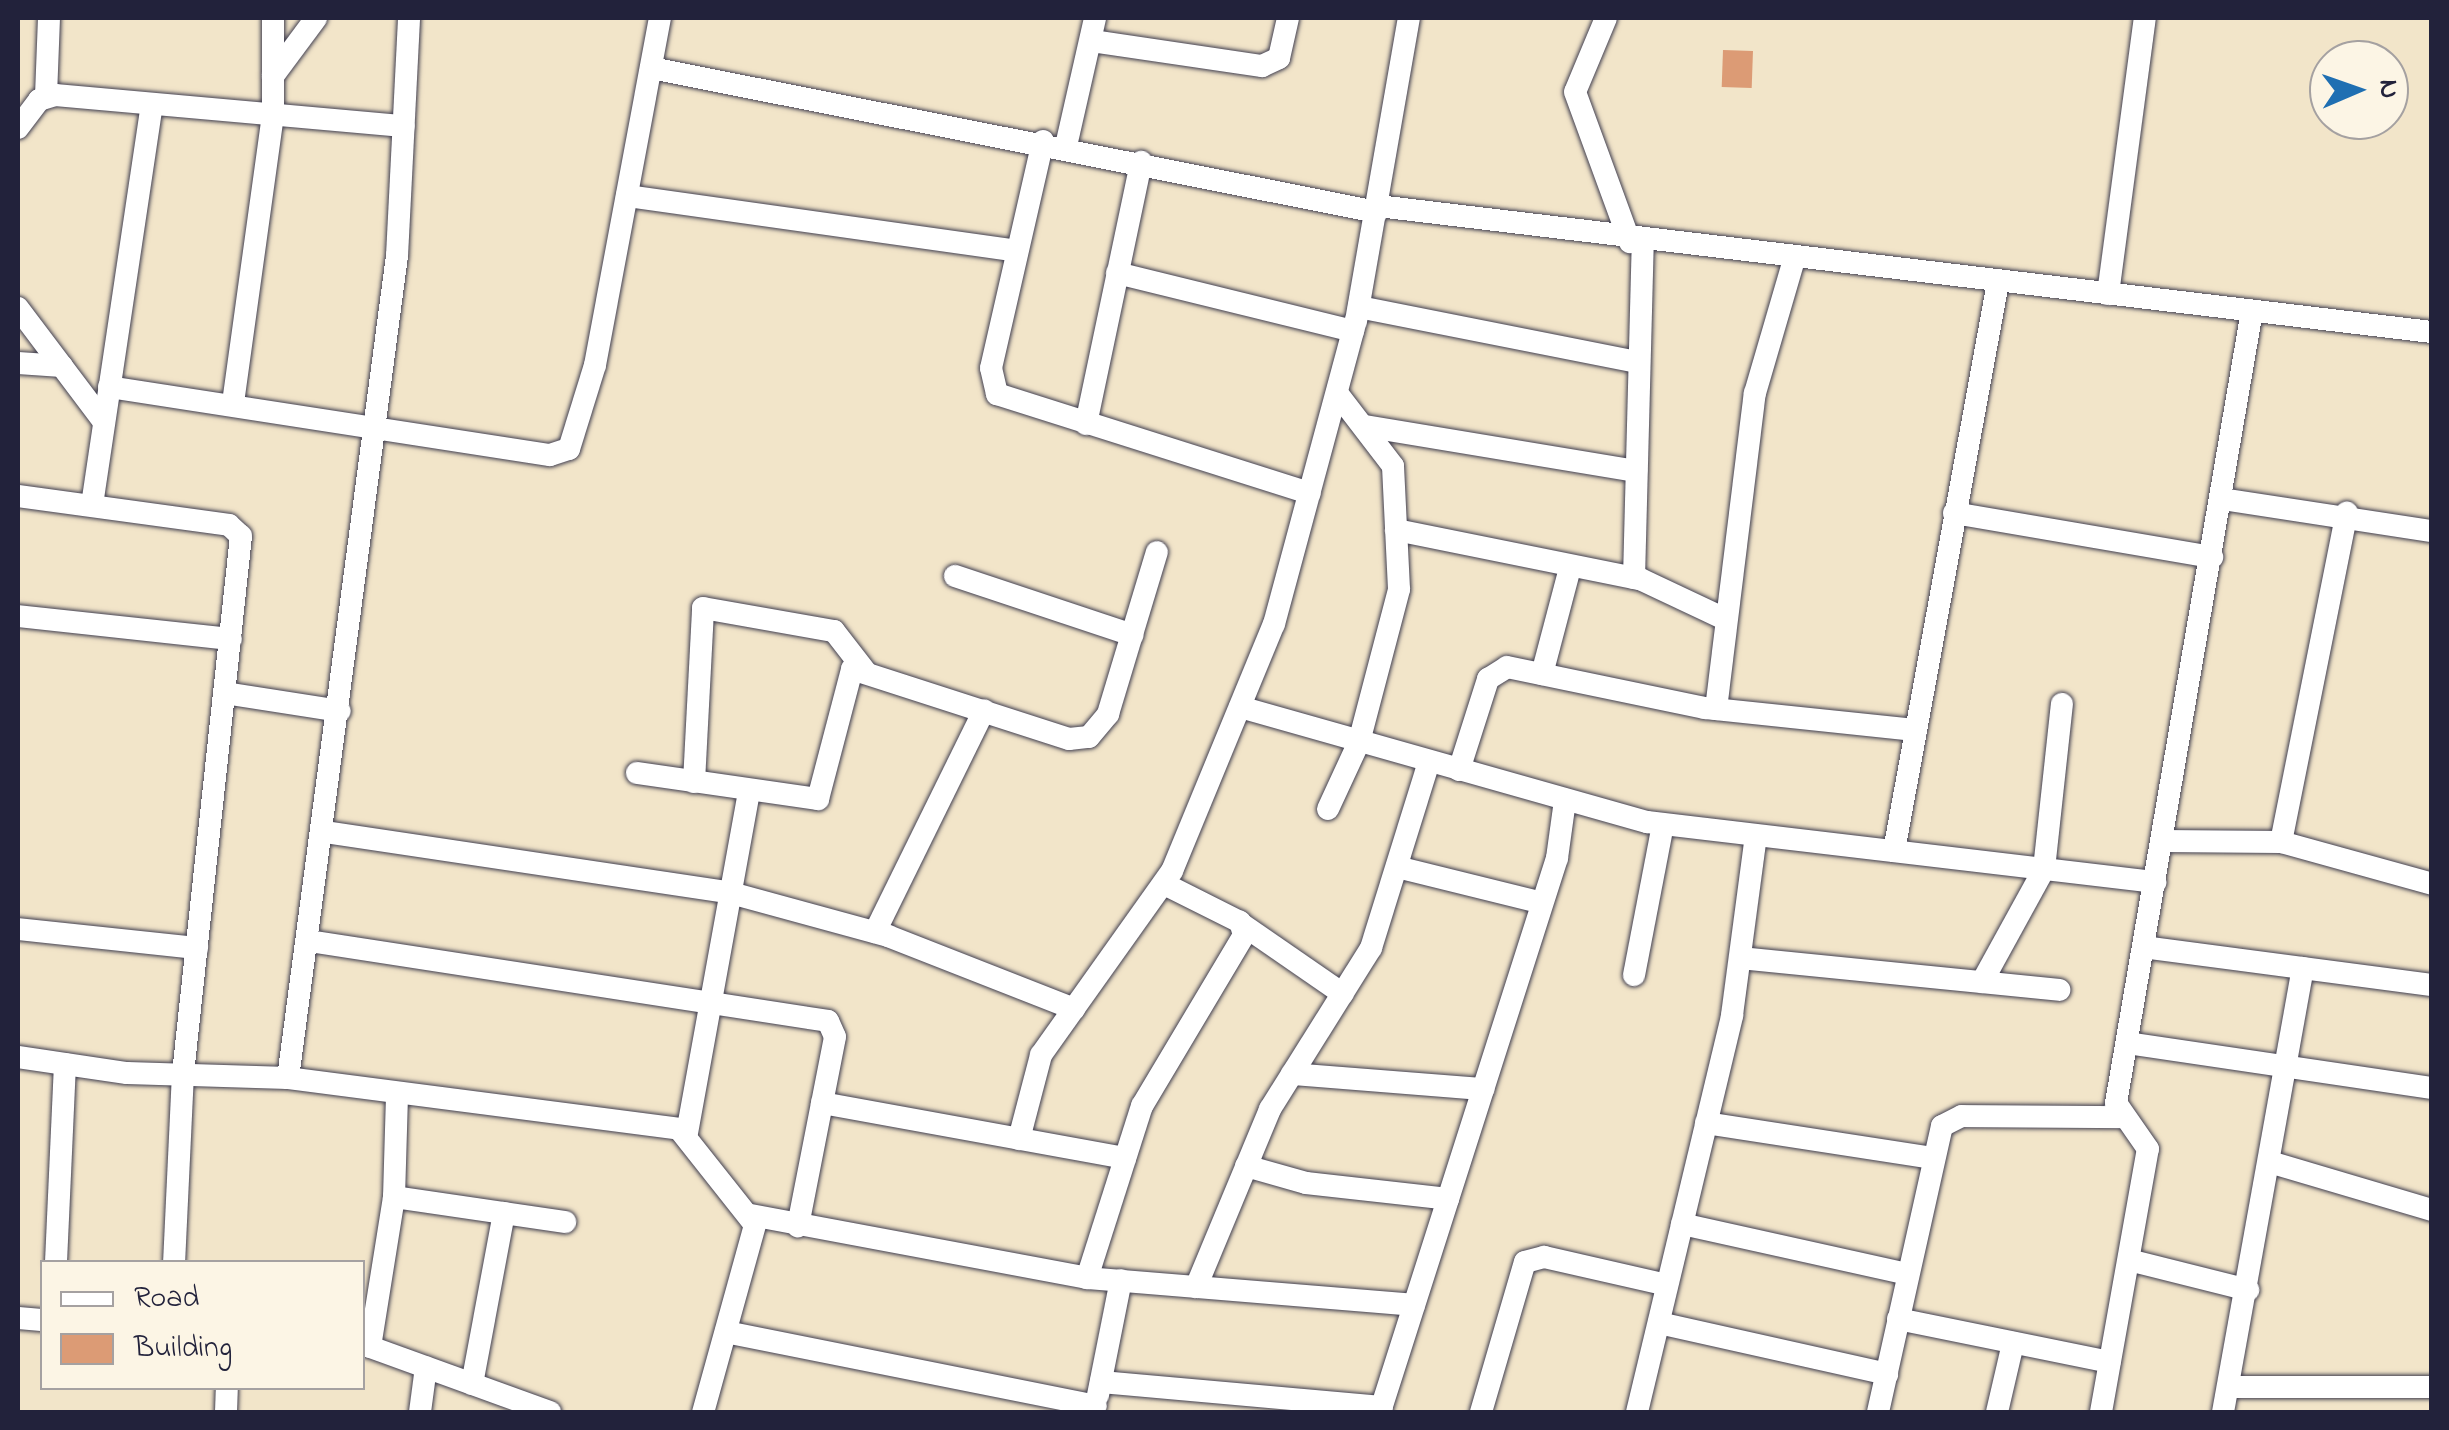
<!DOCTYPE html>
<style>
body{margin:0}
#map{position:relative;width:2449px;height:1430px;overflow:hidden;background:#f2e5c9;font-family:"Indie Flower",sans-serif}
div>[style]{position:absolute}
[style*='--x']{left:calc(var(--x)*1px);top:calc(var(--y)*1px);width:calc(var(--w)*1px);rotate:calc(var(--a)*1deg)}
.building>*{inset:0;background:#dc9b75;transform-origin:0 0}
.roads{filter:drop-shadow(0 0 2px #413f50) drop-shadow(0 0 2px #413f50)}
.minor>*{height:22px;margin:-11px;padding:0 11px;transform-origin:11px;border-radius:11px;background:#fff}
span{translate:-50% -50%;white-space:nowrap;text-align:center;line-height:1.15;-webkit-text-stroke:8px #fcf5e5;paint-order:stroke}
.frame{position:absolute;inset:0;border:20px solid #22223b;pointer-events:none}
.legend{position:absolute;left:40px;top:1260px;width:325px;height:130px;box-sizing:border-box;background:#fcf5e5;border:2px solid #a5a1a1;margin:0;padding:12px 18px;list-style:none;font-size:30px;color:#22223b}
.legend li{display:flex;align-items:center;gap:20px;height:50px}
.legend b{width:50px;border:2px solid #a5a1a1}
.north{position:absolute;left:2309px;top:40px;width:100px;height:100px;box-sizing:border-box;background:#fcf5e5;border:2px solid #a5a1a1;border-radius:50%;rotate:88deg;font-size:28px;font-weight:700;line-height:40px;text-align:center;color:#22223b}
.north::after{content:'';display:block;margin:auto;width:35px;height:45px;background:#1f6fb2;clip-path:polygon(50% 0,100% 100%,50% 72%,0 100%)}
</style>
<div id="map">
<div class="building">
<i style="left:1723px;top:50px;width:30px;height:37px;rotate:2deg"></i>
</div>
<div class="roads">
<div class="minor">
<i style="--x:1606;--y:18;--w:80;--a:112.7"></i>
<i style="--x:1575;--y:92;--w:160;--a:69.9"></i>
<i style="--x:1092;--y:41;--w:172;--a:8.4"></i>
<i style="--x:1262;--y:66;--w:19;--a:-25"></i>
<i style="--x:1279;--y:58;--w:41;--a:-77.3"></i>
<i style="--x:651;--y:68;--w:740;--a:11.22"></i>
<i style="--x:273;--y:76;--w:72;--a:-53.4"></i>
<i style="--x:46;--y:96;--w:78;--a:-87.8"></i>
<i style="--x:18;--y:128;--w:35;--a:-53"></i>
<i style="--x:39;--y:100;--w:17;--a:-17"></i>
<i style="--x:55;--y:95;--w:350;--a:5.1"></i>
<i style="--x:1043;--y:141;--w:233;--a:102.9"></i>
<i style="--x:991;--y:368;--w:27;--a:77"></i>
<i style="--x:997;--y:394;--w:328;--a:17.6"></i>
<i style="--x:1066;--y:146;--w:131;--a:-77.2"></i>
<i style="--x:627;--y:196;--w:394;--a:8"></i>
<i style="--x:1378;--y:206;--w:1062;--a:6.82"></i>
<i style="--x:1117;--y:273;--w:243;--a:13.8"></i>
<i style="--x:2108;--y:294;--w:278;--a:-82.4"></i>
<i style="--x:1359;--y:307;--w:284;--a:11.2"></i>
<i style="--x:18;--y:308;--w:143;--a:53"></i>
<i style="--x:18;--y:363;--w:44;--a:3.9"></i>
<i style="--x:109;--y:387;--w:446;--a:8.8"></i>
<i style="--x:550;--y:455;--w:20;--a:-18"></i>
<i style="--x:569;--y:449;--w:88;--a:-72.8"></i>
<i style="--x:595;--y:365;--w:353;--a:-79.4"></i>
<i style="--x:233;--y:403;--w:292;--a:-82.1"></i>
<i style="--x:273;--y:114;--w:96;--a:-90"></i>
<i style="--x:1086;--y:424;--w:268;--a:-78.1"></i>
<i style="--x:1364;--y:426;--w:276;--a:9.4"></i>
<i style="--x:18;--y:496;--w:213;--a:7.8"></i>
<i style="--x:229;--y:525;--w:16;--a:43"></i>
<i style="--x:241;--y:536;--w:540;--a:96.16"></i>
<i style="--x:183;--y:1073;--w:189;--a:92.7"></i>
<i style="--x:2222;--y:499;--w:212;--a:8.7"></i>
<i style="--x:92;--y:505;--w:405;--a:-81.5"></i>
<i style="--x:1954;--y:513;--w:262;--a:9.7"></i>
<i style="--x:1396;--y:530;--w:249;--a:11.4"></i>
<i style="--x:1640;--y:579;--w:94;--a:25.2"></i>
<i style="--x:955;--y:576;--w:187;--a:18.4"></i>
<i style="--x:1634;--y:578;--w:335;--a:-88.5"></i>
<i style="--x:18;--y:616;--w:214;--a:6.2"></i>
<i style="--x:1542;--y:674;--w:110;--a:-75.2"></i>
<i style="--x:225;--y:693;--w:116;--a:8.9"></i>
<i style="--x:1240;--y:707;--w:423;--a:15.8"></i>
<i style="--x:1647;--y:822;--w:512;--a:6.74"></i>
<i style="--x:1716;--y:709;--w:318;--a:-83"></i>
<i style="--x:1755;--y:393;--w:139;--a:-73.7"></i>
<i style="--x:1459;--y:770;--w:96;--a:-72.3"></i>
<i style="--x:1488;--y:679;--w:22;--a:-32"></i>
<i style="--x:1507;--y:667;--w:202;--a:11.7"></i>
<i style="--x:1705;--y:708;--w:212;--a:6"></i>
<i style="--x:637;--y:773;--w:183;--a:8.2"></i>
<i style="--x:818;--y:799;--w:134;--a:-75.3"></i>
<i style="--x:852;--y:669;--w:228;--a:17.9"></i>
<i style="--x:1069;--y:739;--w:20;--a:-6"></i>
<i style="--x:1089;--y:737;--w:30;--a:-50"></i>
<i style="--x:1108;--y:714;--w:169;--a:-73.2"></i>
<i style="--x:694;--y:782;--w:174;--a:-87"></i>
<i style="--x:703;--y:608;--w:133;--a:10"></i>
<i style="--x:834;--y:631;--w:51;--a:52.2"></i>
<i style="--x:1328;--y:809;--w:74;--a:-65.2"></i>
<i style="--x:1359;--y:742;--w:158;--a:-75.3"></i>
<i style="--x:1399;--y:589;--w:123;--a:-92.8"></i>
<i style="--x:1393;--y:466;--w:92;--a:-127.5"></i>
<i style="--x:325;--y:832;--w:411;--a:8.5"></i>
<i style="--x:731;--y:893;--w:163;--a:15.3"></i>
<i style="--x:888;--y:936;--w:200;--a:21.4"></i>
<i style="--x:2162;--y:841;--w:119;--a:0.5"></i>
<i style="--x:2281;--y:842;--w:157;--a:15.5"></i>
<i style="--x:2281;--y:842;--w:336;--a:-78.7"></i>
<i style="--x:1894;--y:851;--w:578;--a:-79.64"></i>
<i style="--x:1397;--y:867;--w:149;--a:13.9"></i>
<i style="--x:1243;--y:925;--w:121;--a:34.6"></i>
<i style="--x:18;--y:929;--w:180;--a:6.1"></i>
<i style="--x:875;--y:932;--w:247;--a:-63.8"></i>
<i style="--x:309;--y:941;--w:525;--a:8.76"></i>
<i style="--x:828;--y:1021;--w:17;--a:66"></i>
<i style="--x:835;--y:1037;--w:193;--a:101.1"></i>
<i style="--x:2143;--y:947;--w:291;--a:7.5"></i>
<i style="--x:1740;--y:958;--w:321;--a:5.7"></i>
<i style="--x:1634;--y:975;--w:153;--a:-79.1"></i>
<i style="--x:1982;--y:982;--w:129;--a:-61.2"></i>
<i style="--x:2044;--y:869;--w:166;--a:-83.8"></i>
<i style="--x:2127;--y:1043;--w:308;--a:8.4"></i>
<i style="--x:18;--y:1057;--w:110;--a:8.4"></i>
<i style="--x:127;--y:1073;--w:161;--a:1.8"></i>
<i style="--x:288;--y:1078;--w:394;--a:7.4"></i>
<i style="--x:679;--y:1129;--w:122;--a:51.6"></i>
<i style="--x:755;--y:1225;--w:194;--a:105.5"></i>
<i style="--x:1292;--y:1074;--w:192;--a:4.5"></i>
<i style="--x:288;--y:1078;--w:829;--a:-82.45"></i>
<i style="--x:397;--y:256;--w:238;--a:-87.1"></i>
<i style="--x:822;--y:1103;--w:308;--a:10.3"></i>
<i style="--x:1706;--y:1123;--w:229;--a:8.8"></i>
<i style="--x:687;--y:1133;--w:348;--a:-79.7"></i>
<i style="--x:1019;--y:1139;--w:87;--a:-75.3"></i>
<i style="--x:1041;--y:1055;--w:226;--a:-54.6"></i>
<i style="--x:1172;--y:871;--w:267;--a:-67.6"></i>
<i style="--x:1274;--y:624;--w:314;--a:-74.9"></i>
<i style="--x:1356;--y:321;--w:308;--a:-80.1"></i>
<i style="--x:2273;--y:1163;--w:166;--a:16.5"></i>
<i style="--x:1246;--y:1166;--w:62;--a:15.8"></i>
<i style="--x:1306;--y:1183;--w:143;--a:6.4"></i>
<i style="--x:394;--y:1197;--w:173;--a:8.3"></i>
<i style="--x:751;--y:1215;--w:342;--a:10.6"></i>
<i style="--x:1087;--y:1278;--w:328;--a:4.7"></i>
<i style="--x:1682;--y:1224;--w:231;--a:12.5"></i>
<i style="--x:2129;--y:1260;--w:123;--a:14.1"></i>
<i style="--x:56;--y:1262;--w:198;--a:-87.4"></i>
<i style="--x:1087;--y:1278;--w:181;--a:-72.3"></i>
<i style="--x:1142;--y:1106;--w:199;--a:-59.2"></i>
<i style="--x:1244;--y:935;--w:14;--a:-107"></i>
<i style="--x:1240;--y:922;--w:85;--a:-153.4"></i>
<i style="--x:1196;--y:1287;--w:193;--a:-67.4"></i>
<i style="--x:1270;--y:1109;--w:190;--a:-57.9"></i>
<i style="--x:1371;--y:948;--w:195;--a:-72.7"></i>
<i style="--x:18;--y:1318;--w:24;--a:5"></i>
<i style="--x:1898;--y:1319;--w:216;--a:11.5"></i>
<i style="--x:1659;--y:1323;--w:234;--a:12.6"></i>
<i style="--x:726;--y:1332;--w:377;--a:11.3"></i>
<i style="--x:362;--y:1344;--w:200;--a:19.9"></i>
<i style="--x:370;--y:1347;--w:152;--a:-80.9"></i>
<i style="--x:394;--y:1197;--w:99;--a:-88.3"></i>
<i style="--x:1101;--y:1382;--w:282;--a:5.1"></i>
<i style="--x:472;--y:1384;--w:174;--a:-79.4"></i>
<i style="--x:2228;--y:1387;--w:204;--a:0"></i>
<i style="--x:1098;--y:1395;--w:117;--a:-78.7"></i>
<i style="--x:226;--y:1412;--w:24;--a:-88"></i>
<i style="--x:420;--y:1412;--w:45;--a:-82.4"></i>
<i style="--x:1380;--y:1412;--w:582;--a:-72.28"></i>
<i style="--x:1557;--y:858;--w:59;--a:-82.1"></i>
<i style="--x:1481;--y:1412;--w:156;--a:-73.7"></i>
<i style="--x:1525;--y:1262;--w:20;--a:-15"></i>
<i style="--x:1544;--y:1257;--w:126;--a:12.8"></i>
<i style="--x:1637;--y:1412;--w:408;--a:-76.5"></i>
<i style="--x:1732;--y:1015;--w:181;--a:-82.4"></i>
<i style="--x:1878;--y:1412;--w:293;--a:-77.4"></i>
<i style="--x:1942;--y:1126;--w:22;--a:-27"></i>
<i style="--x:1962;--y:1116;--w:160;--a:0.4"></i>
<i style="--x:1997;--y:1412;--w:71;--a:-76.9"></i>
<i style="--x:2101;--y:1412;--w:267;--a:-79.9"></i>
<i style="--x:2148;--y:1149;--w:56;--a:-124.8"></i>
<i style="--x:2116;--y:1103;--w:804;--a:-80.26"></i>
<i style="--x:2223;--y:1412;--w:451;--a:-79.8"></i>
</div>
</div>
<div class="frame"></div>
<ul class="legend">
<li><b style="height:12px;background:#fff"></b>Road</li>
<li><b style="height:28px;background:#dc9b75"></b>Building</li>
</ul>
<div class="north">N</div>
</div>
